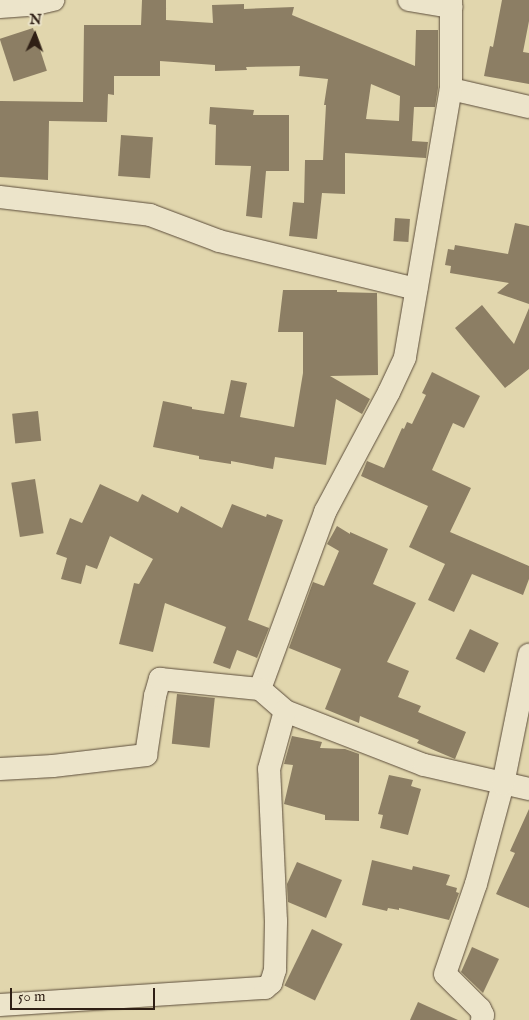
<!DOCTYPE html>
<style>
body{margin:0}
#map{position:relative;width:529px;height:1020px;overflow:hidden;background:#e1d6ad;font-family:"IM FELL English",serif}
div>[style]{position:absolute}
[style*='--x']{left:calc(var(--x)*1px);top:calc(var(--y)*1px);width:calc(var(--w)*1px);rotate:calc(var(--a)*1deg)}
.building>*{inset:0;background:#8c7e64;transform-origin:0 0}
.roads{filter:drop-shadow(0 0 1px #5c4d3b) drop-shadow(0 0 1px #5c4d3b)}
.minor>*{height:22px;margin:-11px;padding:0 11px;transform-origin:11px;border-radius:11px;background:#ece4ca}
span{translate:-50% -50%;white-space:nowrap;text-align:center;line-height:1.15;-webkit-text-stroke:4.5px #ece4ca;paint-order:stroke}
.north{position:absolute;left:10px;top:10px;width:50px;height:50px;-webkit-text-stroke:4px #ece4ca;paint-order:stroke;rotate:2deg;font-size:14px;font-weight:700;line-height:20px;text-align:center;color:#2f1f15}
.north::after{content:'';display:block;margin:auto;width:18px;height:22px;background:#2f1f15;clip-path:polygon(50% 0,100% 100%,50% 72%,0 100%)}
.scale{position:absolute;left:10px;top:988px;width:145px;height:22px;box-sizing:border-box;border:2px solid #2f1f15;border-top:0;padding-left:6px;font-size:15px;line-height:18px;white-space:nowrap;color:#2f1f15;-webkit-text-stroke:4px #ece4ca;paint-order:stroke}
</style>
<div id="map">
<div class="building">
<i style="clip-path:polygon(evenodd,142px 0,166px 0,166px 20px,213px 23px,212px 5px,244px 4px,244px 9px,294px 7px,292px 15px,415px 66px,416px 30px,438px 30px,438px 88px,435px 107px,414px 107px,412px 141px,428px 142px,426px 158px,345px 153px,345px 194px,322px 193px,317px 239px,289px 236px,293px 202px,304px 203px,305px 160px,323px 160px,326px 105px,324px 105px,328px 79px,299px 76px,300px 66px,246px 67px,247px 70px,215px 71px,215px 65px,160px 61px,160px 76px,114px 76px,114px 95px,108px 94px,107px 122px,49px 121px,48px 180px,0 177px,0 101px,83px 102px,84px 25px,141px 25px,142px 0,371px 84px,400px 96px,399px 121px,366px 119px,371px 84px)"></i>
<i style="clip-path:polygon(502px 0,529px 0,529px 21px,523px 52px,529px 53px,529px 84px,484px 76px,490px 46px,493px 47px)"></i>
<i style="left:33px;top:28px;width:45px;height:35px;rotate:72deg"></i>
<i style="clip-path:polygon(210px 107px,254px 110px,253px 115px,289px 115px,289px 171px,266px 171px,262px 218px,246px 216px,251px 166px,215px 165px,216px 125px,209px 124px)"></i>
<i style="left:121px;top:135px;width:32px;height:41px;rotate:4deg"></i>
<i style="left:395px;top:218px;width:15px;height:23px;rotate:4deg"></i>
<i style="clip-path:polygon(515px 223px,529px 226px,529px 304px,497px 293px,509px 283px,450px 273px,451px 266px,445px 265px,448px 249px,454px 250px,455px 245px,508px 254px)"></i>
<i style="clip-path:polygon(283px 290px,337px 290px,337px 292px,377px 293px,378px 375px,330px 376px,370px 399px,362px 414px,336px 399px,326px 465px,275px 457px,273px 469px,231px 461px,231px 464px,199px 459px,199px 456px,153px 447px,163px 401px,192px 407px,192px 409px,224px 414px,231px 380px,247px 383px,240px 417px,294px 427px,303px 373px,303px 332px,278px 332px)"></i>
<i style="clip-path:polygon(482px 305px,514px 344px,529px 308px,529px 369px,505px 388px,455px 328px)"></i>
<i style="clip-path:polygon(432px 372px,480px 396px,464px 428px,453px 423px,432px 470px,471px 488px,450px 532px,529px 566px,529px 579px,523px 595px,472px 574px,454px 612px,428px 600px,445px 564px,409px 547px,428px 506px,361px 476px,367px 461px,384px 468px,402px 428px,404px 429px,407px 422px,412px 424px,426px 395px,422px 393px)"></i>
<i style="left:38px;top:411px;width:30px;height:26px;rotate:84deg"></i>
<i style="left:35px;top:479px;width:55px;height:24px;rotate:81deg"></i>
<i style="clip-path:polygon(100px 484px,138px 502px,142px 494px,178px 513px,181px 506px,222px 528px,232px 504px,266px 517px,267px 514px,283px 520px,248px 620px,269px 628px,257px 658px,237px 650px,230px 669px,213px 663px,226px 627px,165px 603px,153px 652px,119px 644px,134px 583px,139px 584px,153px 559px,110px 536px,97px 569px,86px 565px,81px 584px,61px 579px,67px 558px,56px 554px,70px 518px,82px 523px)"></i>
<i style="clip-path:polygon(337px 526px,350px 534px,350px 532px,388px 549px,373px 584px,416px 603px,387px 662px,409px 671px,398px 697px,421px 706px,418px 712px,466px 732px,455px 759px,417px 743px,419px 740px,360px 716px,359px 723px,325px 709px,341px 669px,289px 648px,313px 582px,324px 586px,339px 551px,327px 544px)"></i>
<i style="left:470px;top:629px;width:32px;height:33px;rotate:26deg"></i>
<i style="left:177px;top:694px;width:38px;height:50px;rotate:6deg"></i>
<i style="clip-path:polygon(292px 736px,322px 742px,320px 748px,345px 749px,359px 754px,359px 821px,325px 820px,325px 815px,284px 804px,293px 765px,284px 764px)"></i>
<i style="clip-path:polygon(389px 775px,413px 780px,411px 786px,421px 789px,408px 835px,380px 828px,383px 815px,378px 814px)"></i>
<i style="clip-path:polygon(529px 809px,529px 908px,496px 894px,515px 853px,510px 851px)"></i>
<i style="clip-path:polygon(372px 860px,412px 870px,413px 866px,450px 875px,446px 885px,457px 888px,456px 892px,459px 893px,449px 920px,399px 908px,399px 910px,388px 908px,387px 911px,362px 905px)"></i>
<i style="clip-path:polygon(297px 862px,342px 880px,326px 918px,288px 902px,287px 884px)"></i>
<i style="left:312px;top:929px;width:34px;height:63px;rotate:26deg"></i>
<i style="clip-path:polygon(472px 947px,499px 959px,483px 993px,461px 972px)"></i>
<i style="clip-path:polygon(418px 1002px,458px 1020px,410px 1020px)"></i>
</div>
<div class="roads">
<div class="minor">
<i style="--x:409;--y:0;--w:43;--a:9.5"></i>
<i style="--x:0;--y:7;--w:31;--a:-4"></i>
<i style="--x:31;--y:5;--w:23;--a:-13"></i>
<i style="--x:451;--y:89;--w:80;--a:13"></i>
<i style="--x:0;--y:197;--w:151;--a:6.8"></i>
<i style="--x:150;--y:215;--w:74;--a:20.6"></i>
<i style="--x:219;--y:241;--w:203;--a:13.7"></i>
<i style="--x:260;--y:689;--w:189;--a:-69.8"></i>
<i style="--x:325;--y:512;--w:136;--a:-61.9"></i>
<i style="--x:389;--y:392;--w:38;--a:-65"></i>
<i style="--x:405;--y:357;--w:272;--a:-80.3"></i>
<i style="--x:451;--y:89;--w:89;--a:-90"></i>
<i style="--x:0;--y:769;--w:53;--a:-3.2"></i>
<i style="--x:53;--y:766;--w:94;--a:-6.7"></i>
<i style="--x:146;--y:755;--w:60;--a:-81.3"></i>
<i style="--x:155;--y:696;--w:18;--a:-74"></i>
<i style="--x:160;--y:679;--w:100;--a:5.7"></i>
<i style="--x:260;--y:689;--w:33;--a:41"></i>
<i style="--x:285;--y:711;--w:149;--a:21.2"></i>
<i style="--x:424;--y:765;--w:108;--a:12.9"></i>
<i style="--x:0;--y:1005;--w:266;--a:-3.7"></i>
<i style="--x:265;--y:988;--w:8;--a:-40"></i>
<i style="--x:271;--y:983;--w:14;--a:-73"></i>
<i style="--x:275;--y:970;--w:49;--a:-88.8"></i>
<i style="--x:276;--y:921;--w:152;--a:-92.6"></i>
<i style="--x:269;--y:769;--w:60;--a:-74.6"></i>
<i style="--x:482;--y:1020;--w:5;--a:-79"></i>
<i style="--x:483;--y:1015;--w:7;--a:-117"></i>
<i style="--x:480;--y:1009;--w:49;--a:-135"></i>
<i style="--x:445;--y:974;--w:95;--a:-71"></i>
<i style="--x:476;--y:884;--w:104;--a:-74.9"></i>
<i style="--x:503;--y:784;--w:132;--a:-78.6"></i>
</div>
</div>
<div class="north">N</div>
<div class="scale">50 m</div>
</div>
